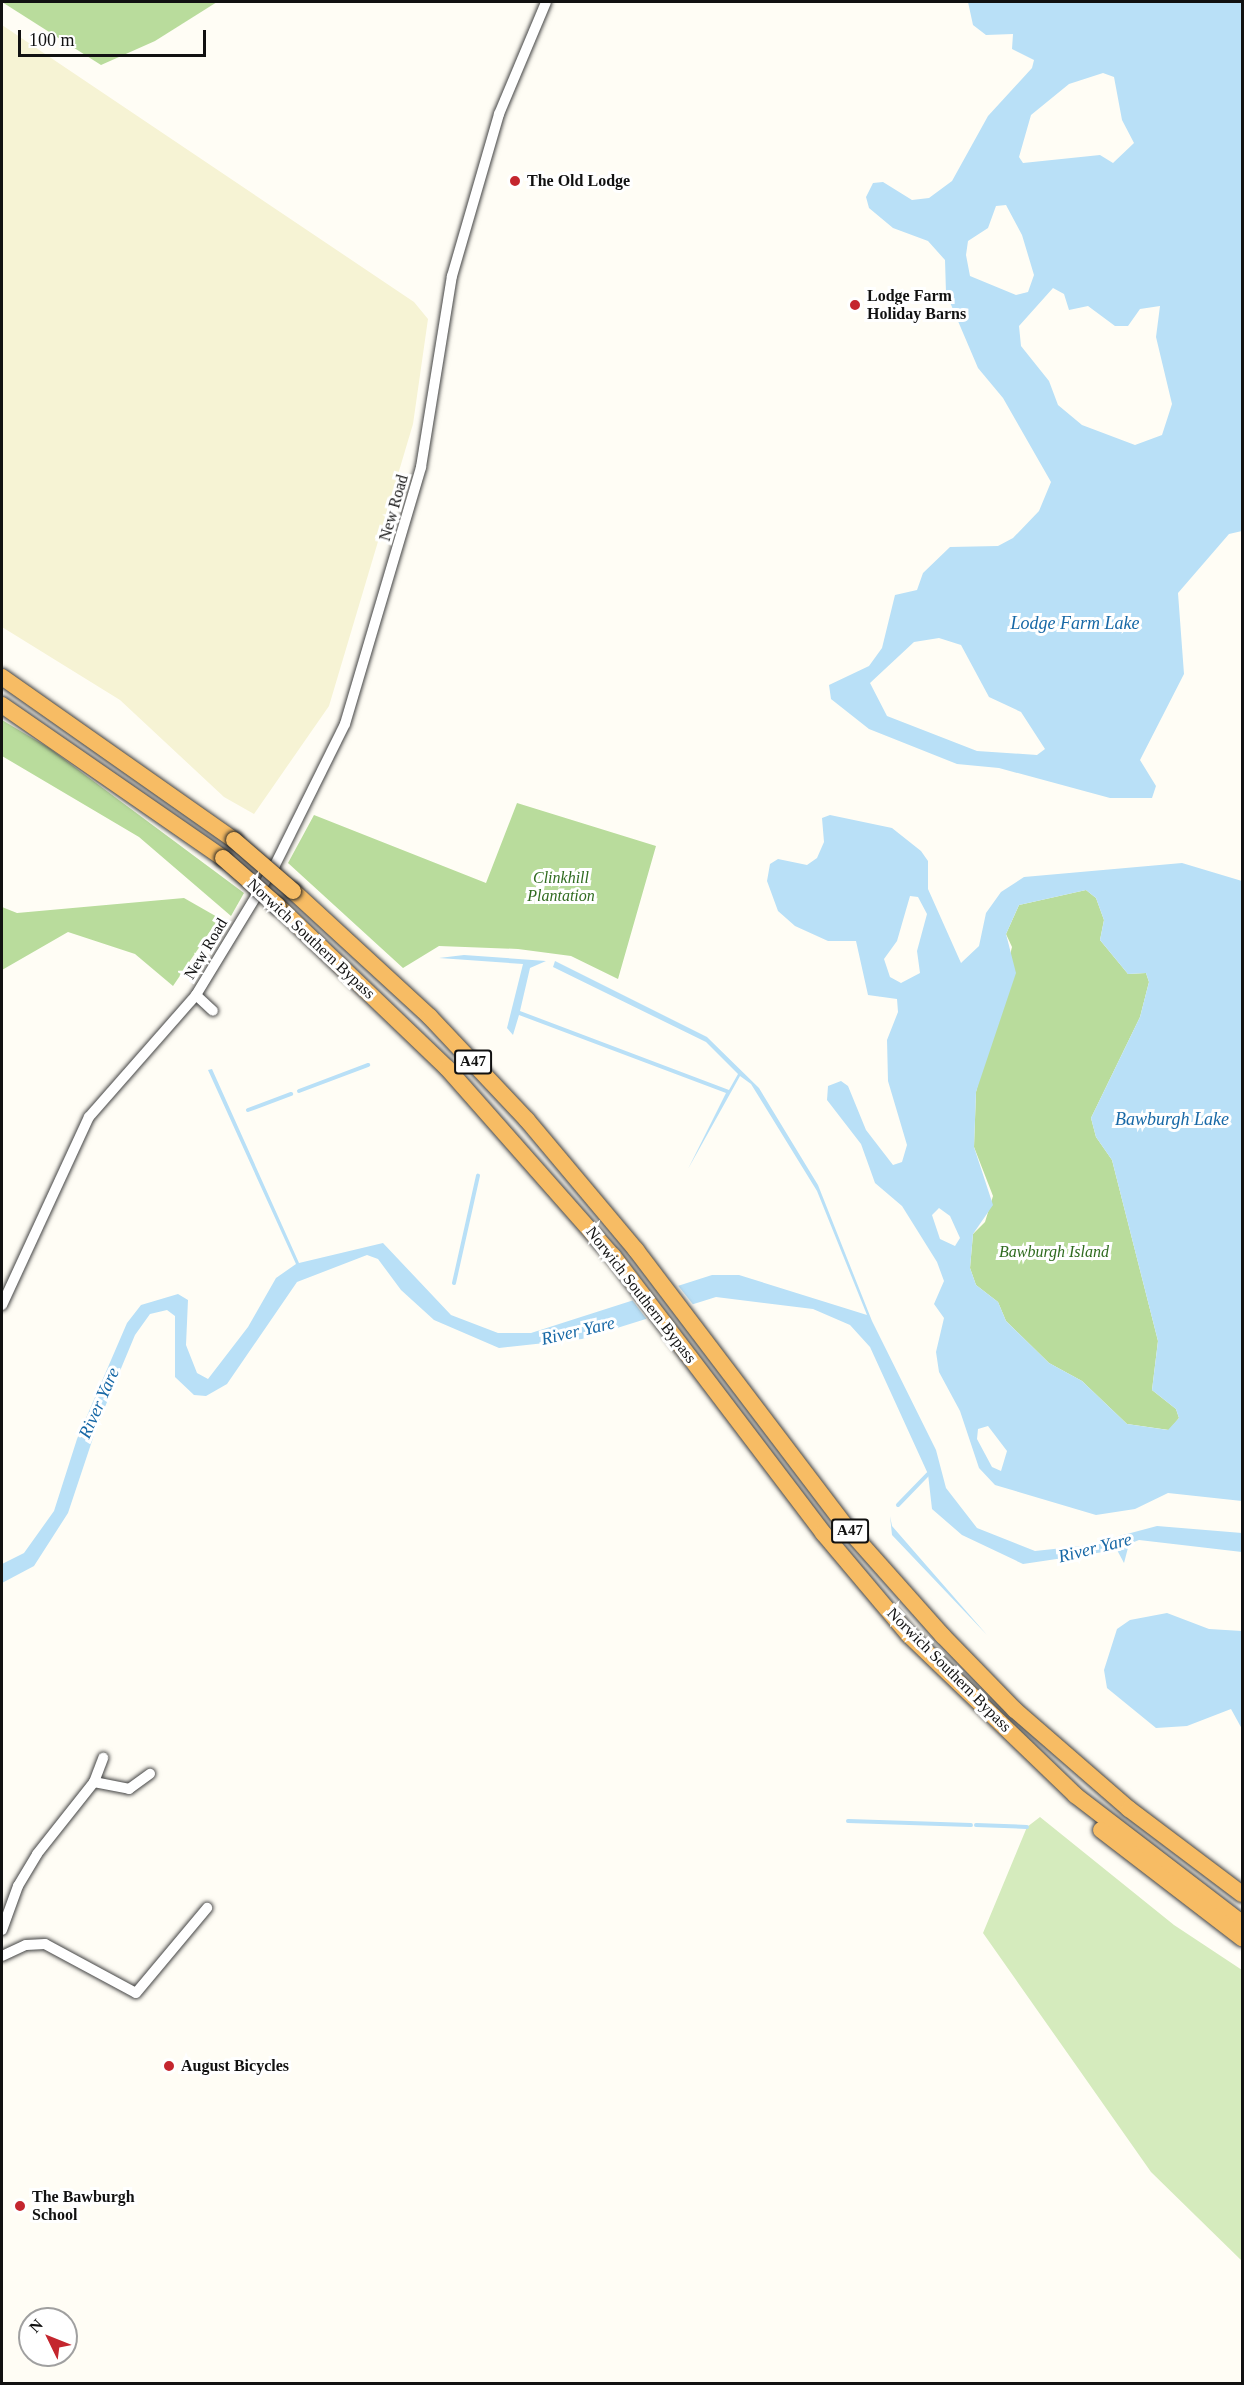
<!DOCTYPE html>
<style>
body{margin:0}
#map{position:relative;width:1244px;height:2385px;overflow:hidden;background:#fffdf5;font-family:"Times New Roman",serif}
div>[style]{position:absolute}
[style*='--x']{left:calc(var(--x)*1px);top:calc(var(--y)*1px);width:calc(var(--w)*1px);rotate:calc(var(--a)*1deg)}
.farmland>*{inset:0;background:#f6f3d4}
.green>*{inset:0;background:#d5ebbd}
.forest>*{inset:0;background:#b9dc9c}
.water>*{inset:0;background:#b9e0f7}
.pier>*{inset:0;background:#fffdf5}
.stream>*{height:4px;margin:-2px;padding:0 2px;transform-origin:2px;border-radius:2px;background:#b9e0f7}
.roads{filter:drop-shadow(0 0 2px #444) drop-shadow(0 0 2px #444)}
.minor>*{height:10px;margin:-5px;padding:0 5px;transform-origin:5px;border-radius:5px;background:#fff}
.trunk>*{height:16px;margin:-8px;padding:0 8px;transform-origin:8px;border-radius:8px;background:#f7bc64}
.bridges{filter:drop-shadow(0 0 2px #222) drop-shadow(0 0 2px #222)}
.trunk-bridge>*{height:16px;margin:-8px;padding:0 8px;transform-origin:8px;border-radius:8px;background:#f7bc64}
.dots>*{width:16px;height:16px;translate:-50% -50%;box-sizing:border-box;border:3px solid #fff;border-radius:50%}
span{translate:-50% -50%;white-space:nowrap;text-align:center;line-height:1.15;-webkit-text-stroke:6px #fff;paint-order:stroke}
.shield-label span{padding:2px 4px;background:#fff;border:2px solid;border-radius:4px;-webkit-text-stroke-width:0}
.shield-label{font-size:15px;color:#111;font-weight:700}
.poi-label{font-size:16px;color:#111;font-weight:700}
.left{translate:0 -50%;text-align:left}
.street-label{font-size:16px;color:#111}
.park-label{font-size:16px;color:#2f6b1f;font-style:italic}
.water-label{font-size:18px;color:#1768a6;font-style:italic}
.frame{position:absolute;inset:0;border:3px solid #111;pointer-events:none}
.north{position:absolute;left:18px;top:2307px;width:60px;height:60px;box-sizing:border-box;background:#fff;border:2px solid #a0a0a0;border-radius:50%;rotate:313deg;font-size:16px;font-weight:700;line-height:24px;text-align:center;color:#111}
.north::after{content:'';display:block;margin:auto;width:21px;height:27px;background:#c4262e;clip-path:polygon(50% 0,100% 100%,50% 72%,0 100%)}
.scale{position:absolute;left:18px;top:30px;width:188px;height:27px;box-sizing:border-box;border:3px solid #111;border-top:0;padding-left:8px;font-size:18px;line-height:21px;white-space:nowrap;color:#111;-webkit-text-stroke:4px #fff;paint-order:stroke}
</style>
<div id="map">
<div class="farmland">
<i style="clip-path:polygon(2px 25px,414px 302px,428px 319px,413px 424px,329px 706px,254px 814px,224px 797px,120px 700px,2px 627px)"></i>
</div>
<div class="green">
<i style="clip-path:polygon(1040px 1817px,1174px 1925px,1242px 1970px,1242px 2261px,1151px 2172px,983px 1933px,1027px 1827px)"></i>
</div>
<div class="forest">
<i style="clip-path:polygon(2px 2px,217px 2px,155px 41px,101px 65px)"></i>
<i style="clip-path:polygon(2px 720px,49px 748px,244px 893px,231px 916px,139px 837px,2px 756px)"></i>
<i style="clip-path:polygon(517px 803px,656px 846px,618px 979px,571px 956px,518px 949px,439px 946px,403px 968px,288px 863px,314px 815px,486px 883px)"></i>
<i style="clip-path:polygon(1086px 890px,1096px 898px,1104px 920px,1100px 940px,1128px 974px,1146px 973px,1149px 982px,1140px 1017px,1091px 1118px,1096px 1137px,1112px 1160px,1158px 1341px,1152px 1390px,1176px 1409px,1179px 1418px,1169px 1430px,1127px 1424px,1082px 1381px,1049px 1363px,1006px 1321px,998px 1302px,976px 1285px,970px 1268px,973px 1234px,985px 1222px,993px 1196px,974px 1147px,976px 1092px,1012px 947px,1006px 934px,1019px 905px)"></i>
<i style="clip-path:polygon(184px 898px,219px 918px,173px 986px,135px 954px,68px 932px,2px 970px,2px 907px,17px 913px)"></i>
</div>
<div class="water">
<i style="clip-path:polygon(evenodd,968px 2px,1242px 2px,1242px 531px,1229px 534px,1178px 593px,1184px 674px,1140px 760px,1156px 786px,1152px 798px,1110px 798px,999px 768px,957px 764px,869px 729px,831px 699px,829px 685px,869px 666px,882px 648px,895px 595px,917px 590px,923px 573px,950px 547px,998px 546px,1013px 538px,1039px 511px,1051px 482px,1003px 398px,978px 368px,946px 293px,945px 260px,928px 241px,893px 228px,869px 208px,866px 197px,873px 183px,883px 182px,912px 200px,929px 198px,952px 181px,988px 116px,1032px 68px,1034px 60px,1012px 49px,1013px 34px,986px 35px,973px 25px,968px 2px,1103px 73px,1114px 77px,1122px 120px,1134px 143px,1113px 163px,1100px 155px,1023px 163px,1019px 157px,1031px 115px,1069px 84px,1103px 73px,968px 2px,1006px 205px,1022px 235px,1034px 275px,1028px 292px,1016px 295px,970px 276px,966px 255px,968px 241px,988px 228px,996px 206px,1006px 205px,968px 2px,1053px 288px,1064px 294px,1069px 310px,1088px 306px,1115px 326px,1128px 326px,1140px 309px,1160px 306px,1156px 337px,1172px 404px,1162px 435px,1135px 445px,1082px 425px,1058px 405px,1049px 381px,1021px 346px,1019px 326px,1053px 288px,968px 2px,939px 638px,961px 645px,989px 697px,1021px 712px,1045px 749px,1037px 755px,977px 751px,887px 716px,870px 683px,914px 642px,939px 638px)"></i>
<i style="clip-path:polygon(evenodd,830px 815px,892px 828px,921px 851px,928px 861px,928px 889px,961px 963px,979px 946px,986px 913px,1001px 892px,1024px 877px,1182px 863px,1242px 881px,1242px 1501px,1168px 1493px,1135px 1509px,1096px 1515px,995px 1485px,979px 1468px,960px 1411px,939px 1372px,936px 1352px,944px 1318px,934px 1304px,944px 1281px,937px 1262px,902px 1206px,875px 1183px,861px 1144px,827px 1100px,828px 1086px,841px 1081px,848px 1086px,866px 1130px,893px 1165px,902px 1162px,907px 1145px,888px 1081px,887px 1040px,898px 1012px,897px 999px,868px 995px,856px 941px,828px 941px,795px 926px,778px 911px,767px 881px,770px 864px,778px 859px,807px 865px,817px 858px,824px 842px,822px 818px,830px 815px,1086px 890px,1096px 898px,1104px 920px,1100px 940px,1128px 974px,1146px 973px,1149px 982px,1140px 1017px,1091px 1118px,1096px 1137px,1112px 1160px,1158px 1341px,1152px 1390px,1176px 1409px,1179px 1418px,1168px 1430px,1127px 1424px,1082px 1381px,1049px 1363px,1006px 1321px,998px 1302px,976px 1285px,970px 1268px,973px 1234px,993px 1205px,974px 1147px,976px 1092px,1016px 973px,1006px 934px,1019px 905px,1086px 890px,830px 815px,910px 896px,918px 897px,927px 914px,917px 951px,920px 973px,901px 983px,890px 977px,884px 959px,897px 941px,910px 896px,830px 815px,939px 1208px,950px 1216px,960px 1238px,955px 1246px,940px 1239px,932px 1215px,939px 1208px,830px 815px,988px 1426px,1007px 1451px,1001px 1471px,992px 1467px,977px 1439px,978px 1429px,988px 1426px)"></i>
<i style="clip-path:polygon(464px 955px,546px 961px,530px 968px,520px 1011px,729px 1090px,738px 1074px,706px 1042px,553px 967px,555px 961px,707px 1037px,759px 1088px,818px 1185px,872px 1321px,936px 1450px,946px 1488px,977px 1528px,1035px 1551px,1082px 1546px,1157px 1526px,1242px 1533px,1242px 1552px,1139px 1540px,1129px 1544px,1124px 1563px,1117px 1550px,1023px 1564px,962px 1535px,932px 1509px,928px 1474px,870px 1347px,850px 1325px,813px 1309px,716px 1297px,582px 1339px,499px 1348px,434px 1320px,401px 1290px,378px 1259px,367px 1255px,297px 1282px,227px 1384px,206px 1396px,194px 1395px,175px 1377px,175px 1316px,167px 1310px,150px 1314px,135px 1335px,97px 1426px,68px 1513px,34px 1566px,2px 1583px,2px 1564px,24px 1553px,54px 1511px,77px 1439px,127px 1323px,141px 1305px,178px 1294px,188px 1300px,186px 1345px,197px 1373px,208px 1379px,248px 1327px,276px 1278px,296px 1264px,208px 1070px,212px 1069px,299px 1263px,383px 1243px,451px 1315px,498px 1333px,531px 1333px,712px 1275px,739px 1275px,867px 1315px,817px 1191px,751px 1084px,740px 1076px,688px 1169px,726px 1093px,519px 1015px,513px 1035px,507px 1028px,523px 964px,439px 958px)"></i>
<i style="clip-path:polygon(890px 1516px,892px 1526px,987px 1635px,892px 1535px)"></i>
<i style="clip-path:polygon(1167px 1613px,1209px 1629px,1242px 1631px,1242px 1729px,1231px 1709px,1187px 1726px,1156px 1728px,1107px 1688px,1104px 1670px,1117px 1629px,1130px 1620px)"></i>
</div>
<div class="pier">
<i style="clip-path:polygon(676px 1283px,695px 1307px,648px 1321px,630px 1297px)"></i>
</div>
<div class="stream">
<i style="--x:299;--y:1091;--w:74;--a:-20.6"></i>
<i style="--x:248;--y:1110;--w:46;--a:-20.4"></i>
<i style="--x:454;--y:1283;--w:110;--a:-77.4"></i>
<i style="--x:898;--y:1505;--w:43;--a:-45.9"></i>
<i style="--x:848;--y:1821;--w:123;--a:1.9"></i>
<i style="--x:976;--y:1825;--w:51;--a:2.2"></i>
</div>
<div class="roads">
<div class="minor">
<i style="--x:196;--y:995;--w:23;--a:43"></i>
<i style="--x:2;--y:1305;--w:207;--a:-65.2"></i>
<i style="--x:89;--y:1117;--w:162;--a:-48.7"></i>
<i style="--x:196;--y:995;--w:152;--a:-58.7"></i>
<i style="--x:275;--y:865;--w:157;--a:-63.6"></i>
<i style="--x:345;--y:724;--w:268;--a:-73.5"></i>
<i style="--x:421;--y:467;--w:193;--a:-80.8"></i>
<i style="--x:452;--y:276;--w:169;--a:-73.8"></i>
<i style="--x:499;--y:114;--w:121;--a:-67.2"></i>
<i style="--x:94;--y:1782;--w:26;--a:-69"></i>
<i style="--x:2;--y:1930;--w:47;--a:-70"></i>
<i style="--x:18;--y:1886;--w:37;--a:-59"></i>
<i style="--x:37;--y:1854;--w:92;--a:-51.6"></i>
<i style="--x:94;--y:1782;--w:36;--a:11"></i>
<i style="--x:129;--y:1789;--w:26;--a:-36"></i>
<i style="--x:2;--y:1956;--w:26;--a:-25"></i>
<i style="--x:26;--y:1945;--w:19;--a:-3"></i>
<i style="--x:45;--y:1944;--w:103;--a:28.3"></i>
<i style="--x:136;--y:1993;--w:111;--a:-50.1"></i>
</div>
<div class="trunk">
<i style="--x:2;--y:677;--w:284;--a:35.1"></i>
<i style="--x:2;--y:705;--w:269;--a:34.7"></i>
<i style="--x:293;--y:891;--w:186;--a:42.6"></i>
<i style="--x:430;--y:1017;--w:141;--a:46.7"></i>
<i style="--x:527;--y:1120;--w:170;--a:50"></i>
<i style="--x:636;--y:1250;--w:349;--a:52.8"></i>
<i style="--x:847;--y:1528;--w:144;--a:48.4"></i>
<i style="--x:943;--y:1636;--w:103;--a:45.8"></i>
<i style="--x:1015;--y:1710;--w:151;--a:41"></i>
<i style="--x:1129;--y:1809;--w:141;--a:37"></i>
<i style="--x:278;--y:906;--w:234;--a:43.8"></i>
<i style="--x:447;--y:1068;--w:251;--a:48.6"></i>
<i style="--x:613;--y:1256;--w:348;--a:52.8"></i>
<i style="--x:823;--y:1533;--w:133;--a:49.9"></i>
<i style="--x:909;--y:1635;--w:231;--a:43.9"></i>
<i style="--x:1075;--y:1795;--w:210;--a:37.5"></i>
<i style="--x:1101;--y:1830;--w:178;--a:37.5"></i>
</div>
</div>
<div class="bridges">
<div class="trunk-bridge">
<i style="--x:234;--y:840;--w:78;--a:40.8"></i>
<i style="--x:223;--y:858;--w:73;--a:41.1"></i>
</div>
</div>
<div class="dots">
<i style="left:515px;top:181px;background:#c4262e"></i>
<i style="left:855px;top:305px;background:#c4262e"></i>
<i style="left:169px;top:2066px;background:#c4262e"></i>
<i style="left:20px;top:2206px;background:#c4262e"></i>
</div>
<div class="shield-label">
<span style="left:473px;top:1062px">A47</span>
<span style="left:850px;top:1531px">A47</span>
</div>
<div class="poi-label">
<span class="left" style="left:527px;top:181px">The Old Lodge</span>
<span class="left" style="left:867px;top:305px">Lodge Farm<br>Holiday Barns</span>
<span class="left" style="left:181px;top:2066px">August Bicycles</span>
<span class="left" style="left:32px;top:2206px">The Bawburgh<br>School</span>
</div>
<div class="street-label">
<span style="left:394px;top:508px;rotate:-74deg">New Road</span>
<span style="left:311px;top:939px;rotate:43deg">Norwich Southern Bypass</span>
<span style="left:206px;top:949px;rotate:-59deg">New Road</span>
<span style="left:641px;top:1295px;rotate:52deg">Norwich Southern Bypass</span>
<span style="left:949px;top:1670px;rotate:45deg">Norwich Southern Bypass</span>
</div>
<div class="park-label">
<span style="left:561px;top:887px">Clinkhill<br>Plantation</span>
<span style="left:1054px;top:1252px">Bawburgh Island</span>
</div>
<div class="water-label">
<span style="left:1075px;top:623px">Lodge Farm Lake</span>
<span style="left:1172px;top:1119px">Bawburgh Lake</span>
<span style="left:578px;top:1331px;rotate:-13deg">River Yare</span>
<span style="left:99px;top:1403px;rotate:-66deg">River Yare</span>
<span style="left:1095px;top:1548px;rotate:-14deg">River Yare</span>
</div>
<div class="frame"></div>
<div class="north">N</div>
<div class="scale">100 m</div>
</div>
